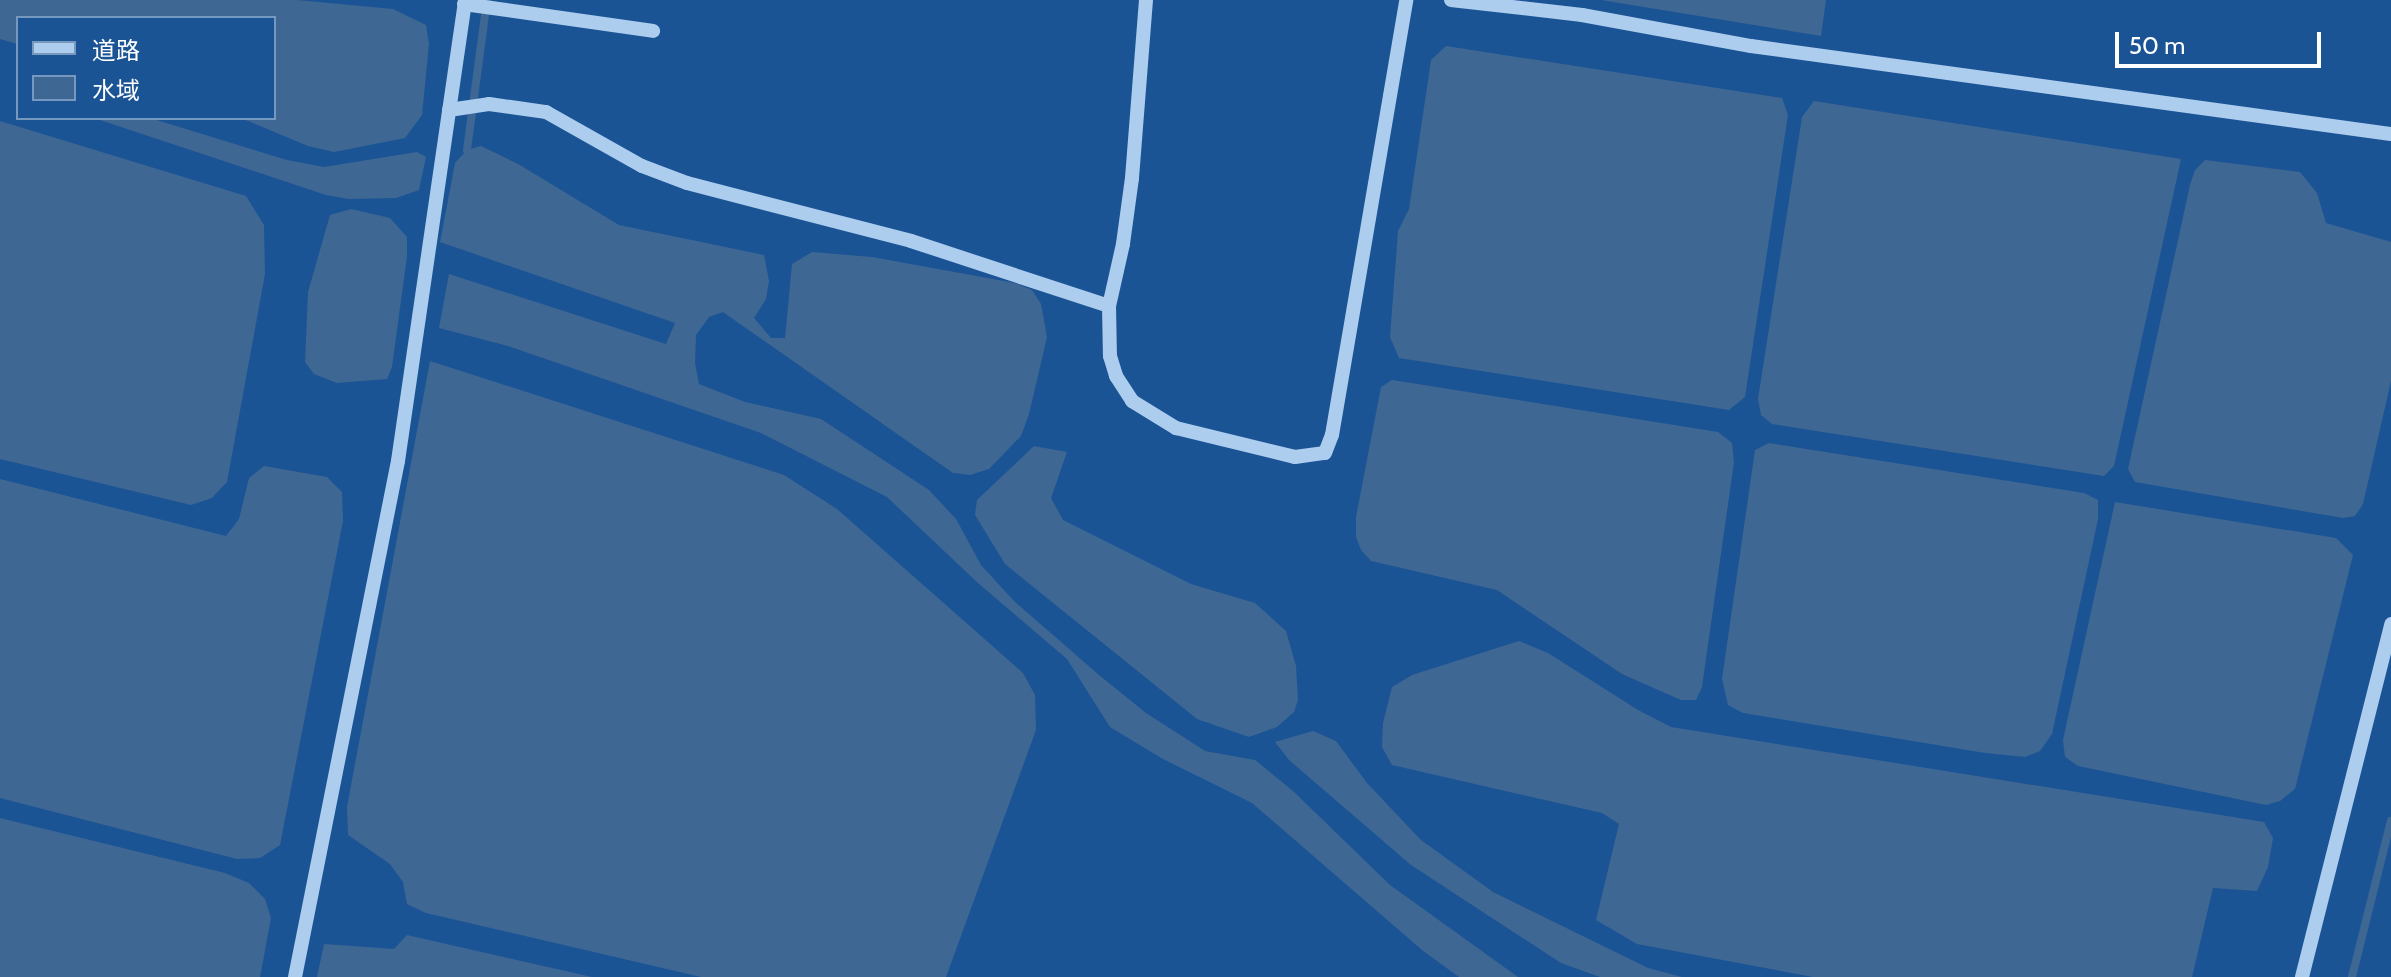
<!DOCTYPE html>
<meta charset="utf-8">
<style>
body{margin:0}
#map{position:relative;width:2391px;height:977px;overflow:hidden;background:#1b5495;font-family:Cabin,"Noto Sans SC",sans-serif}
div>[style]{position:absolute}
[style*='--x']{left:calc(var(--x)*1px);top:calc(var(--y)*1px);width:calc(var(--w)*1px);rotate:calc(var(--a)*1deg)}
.water>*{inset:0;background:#3e6794}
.stream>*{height:8px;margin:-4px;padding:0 4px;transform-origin:4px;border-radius:4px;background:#3e6794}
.minor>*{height:14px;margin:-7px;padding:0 7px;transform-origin:7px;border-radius:7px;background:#adcdef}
span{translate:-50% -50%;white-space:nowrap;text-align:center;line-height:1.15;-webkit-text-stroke:6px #1b5495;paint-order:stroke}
.legend{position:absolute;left:16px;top:16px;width:260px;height:104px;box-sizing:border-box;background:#1b5495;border:2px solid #7698bf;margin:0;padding:10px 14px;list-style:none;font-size:24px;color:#fff}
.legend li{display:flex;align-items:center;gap:16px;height:40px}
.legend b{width:40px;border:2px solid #7698bf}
.scale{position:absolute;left:2115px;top:32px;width:206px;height:36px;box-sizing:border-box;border:4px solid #fff;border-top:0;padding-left:10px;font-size:24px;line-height:28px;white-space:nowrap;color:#fff;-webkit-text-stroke:6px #1b5495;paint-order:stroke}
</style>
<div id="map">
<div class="water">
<i style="clip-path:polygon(0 0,297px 0,393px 9px,426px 25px,429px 44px,422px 115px,405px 138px,334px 152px,308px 146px,241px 118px,274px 118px,274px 18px,18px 18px,18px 44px,0 39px)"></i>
<i style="clip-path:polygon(1601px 0,1826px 0,1821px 36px)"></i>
<i style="clip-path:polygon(1446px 46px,1782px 98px,1788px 115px,1745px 397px,1729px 410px,1399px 358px,1390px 337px,1398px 231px,1409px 209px,1431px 60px)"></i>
<i style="clip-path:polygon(1814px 101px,2181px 159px,2114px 466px,2104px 476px,1772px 424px,1761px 415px,1758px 399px,1802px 117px)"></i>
<i style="clip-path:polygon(94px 118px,150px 118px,287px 160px,324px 167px,417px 152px,426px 157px,419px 190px,396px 198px,349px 199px,326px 195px)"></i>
<i style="clip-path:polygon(0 121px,246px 196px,264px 225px,265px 274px,227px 482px,212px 498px,191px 505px,0 459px)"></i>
<i style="clip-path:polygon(481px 146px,518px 164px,619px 225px,764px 255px,769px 281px,766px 299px,754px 318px,771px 338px,785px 338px,792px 264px,812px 252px,872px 257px,1015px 283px,1032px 290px,1041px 304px,1047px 337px,1029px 414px,1021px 436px,989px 469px,970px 475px,953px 473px,723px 312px,709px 317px,696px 335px,695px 363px,699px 384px,745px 402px,821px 419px,929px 490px,956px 519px,981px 565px,1014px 601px,1099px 675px,1146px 713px,1205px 751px,1255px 760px,1293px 791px,1390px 885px,1518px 977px,1459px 977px,1422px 950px,1252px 803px,1163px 759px,1110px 727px,1067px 659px,978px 583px,887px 497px,761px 433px,508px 346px,439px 328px,449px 274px,666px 344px,675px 323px,440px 242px,455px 163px,467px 150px)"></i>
<i style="clip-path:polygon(2205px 160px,2300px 172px,2317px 193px,2326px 223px,2391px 242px,2391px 381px,2363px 504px,2355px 516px,2343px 518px,2135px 482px,2128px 469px,2190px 185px,2195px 170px)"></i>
<i style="clip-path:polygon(351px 209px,390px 218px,407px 237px,407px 256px,392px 367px,387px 379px,337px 383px,314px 374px,305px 362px,308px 292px,330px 215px)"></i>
<i style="clip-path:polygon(430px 361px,784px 475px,837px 509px,1023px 673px,1035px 695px,1036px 730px,946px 977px,701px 977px,426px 913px,407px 904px,403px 882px,390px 864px,348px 835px,347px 807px)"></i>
<i style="clip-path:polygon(1392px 380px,1718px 432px,1732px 443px,1734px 462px,1702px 687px,1696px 700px,1681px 700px,1622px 674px,1497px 590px,1371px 561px,1361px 550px,1356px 537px,1356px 517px,1381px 387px)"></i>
<i style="clip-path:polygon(1769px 443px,2084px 493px,2098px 500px,2098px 519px,2052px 734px,2040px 751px,2025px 757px,1985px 753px,1743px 713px,1728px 705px,1722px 679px,1755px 450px)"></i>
<i style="clip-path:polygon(1034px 446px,1067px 452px,1051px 498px,1063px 520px,1191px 584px,1255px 603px,1286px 631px,1296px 666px,1298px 700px,1294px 712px,1277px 727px,1249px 737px,1197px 719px,1005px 564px,975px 515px,977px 500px)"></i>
<i style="clip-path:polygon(264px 466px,327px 477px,342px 492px,343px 521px,280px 845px,260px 858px,237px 859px,0 798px,0 479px,226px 536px,239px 519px,249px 478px)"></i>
<i style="clip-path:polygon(2115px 502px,2336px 538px,2353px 555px,2295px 789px,2280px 801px,2266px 805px,2078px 766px,2065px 757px,2063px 740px)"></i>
<i style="clip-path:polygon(1519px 641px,1548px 653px,1638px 710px,1671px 727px,2264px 822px,2273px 838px,2268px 867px,2257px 891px,2213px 888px,2192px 977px,1813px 977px,1637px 944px,1596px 920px,1619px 824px,1602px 813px,1392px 765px,1382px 747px,1383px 723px,1392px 687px,1412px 675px)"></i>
<i style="clip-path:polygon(1313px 731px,1336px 741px,1367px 783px,1421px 840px,1493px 892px,1648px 968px,1682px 977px,1600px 977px,1561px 963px,1411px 865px,1289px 760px,1275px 742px)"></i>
<i style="clip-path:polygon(0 818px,225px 873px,249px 883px,265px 899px,271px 918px,260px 977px,0 977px)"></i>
<i style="clip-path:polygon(407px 935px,592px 977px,317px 977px,324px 944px,394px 949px)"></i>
</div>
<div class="stream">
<i style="--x:467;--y:150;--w:151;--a:-82.4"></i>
<i style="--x:2352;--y:977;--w:161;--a:-76"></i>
</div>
<div class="minor">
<i style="--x:1146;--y:0;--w:179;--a:94.5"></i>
<i style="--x:1132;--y:178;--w:67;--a:97.8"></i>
<i style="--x:1123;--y:244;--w:64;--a:102.7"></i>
<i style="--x:1109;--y:306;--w:50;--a:88.9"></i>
<i style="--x:1110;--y:356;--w:21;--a:73"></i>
<i style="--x:1116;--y:376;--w:30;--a:57"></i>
<i style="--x:1132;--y:401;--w:52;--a:31.5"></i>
<i style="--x:1176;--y:428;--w:122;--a:13.7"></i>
<i style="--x:1295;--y:457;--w:30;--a:-8"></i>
<i style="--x:1325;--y:453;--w:19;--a:-69"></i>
<i style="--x:1332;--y:435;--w:441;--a:-80.3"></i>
<i style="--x:1451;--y:0;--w:132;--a:6.5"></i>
<i style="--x:1582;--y:15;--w:172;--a:10.4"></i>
<i style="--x:1751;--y:46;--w:646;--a:7.83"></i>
<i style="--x:464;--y:4;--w:191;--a:8.1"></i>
<i style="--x:449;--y:110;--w:40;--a:-8.5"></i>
<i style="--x:489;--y:104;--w:58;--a:8"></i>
<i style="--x:546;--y:112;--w:110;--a:29.4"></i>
<i style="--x:642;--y:166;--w:48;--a:20.7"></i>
<i style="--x:687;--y:183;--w:231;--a:14.5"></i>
<i style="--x:911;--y:241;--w:208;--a:18.2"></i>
<i style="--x:295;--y:977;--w:526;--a:-78.71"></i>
<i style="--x:398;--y:461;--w:466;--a:-81.7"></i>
<i style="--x:2302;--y:977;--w:364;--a:-75.8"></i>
</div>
<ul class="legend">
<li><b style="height:10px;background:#adcdef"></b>道路</li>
<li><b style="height:22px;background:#3e6794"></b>水域</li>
</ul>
<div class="scale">50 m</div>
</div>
